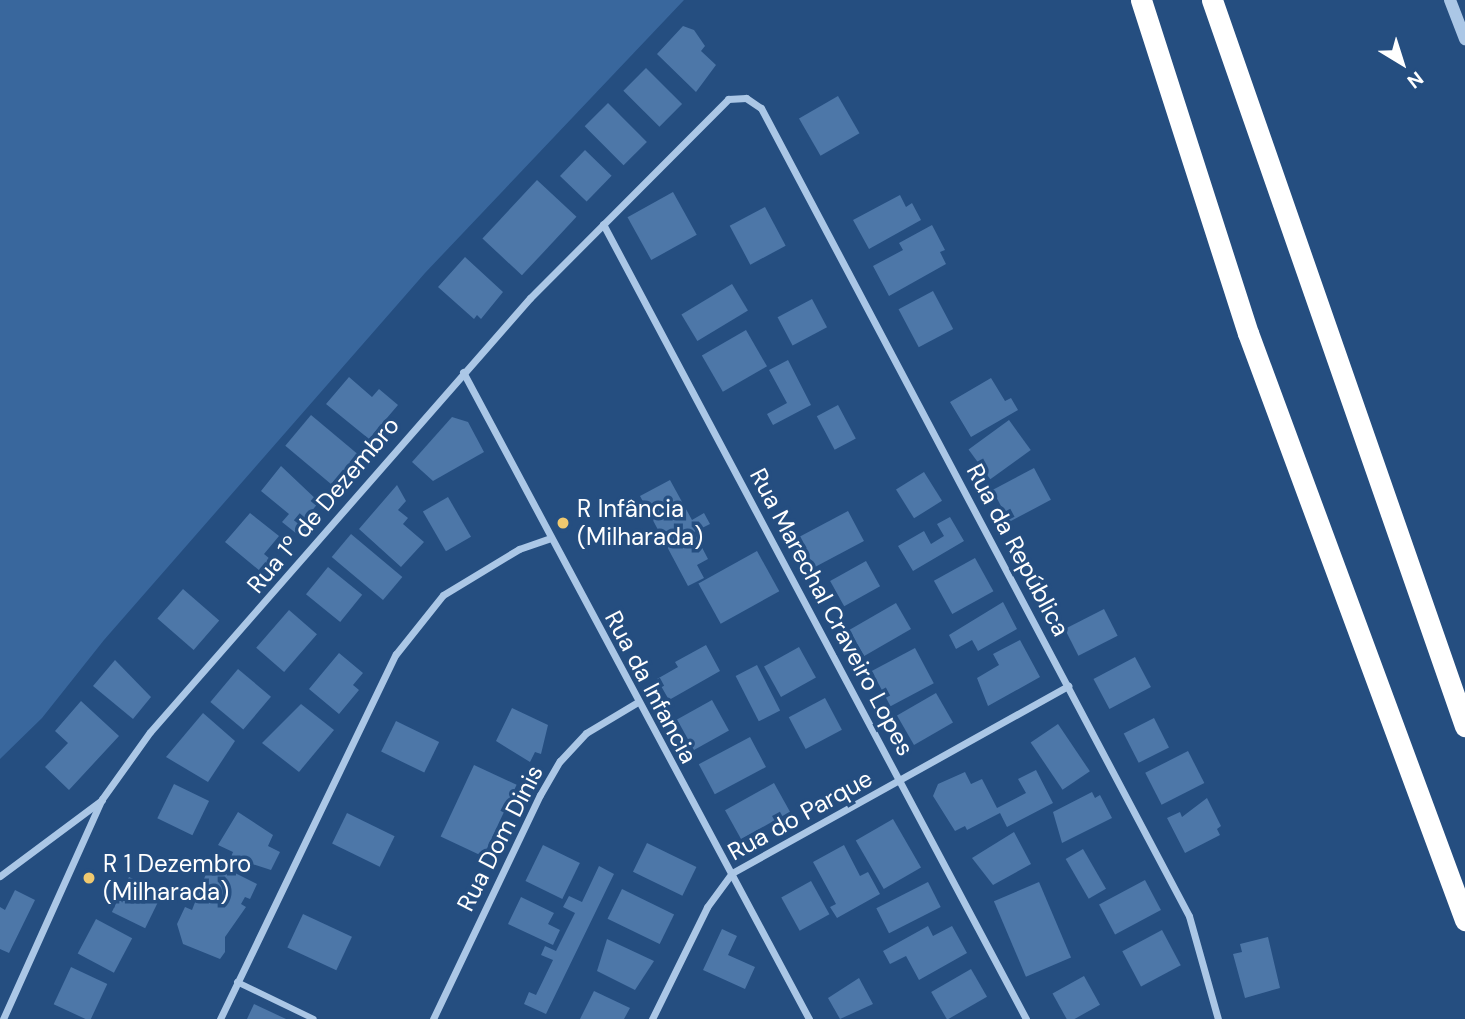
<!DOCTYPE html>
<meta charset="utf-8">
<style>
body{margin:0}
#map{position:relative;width:1465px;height:1019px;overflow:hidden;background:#254e80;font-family:"DM Sans",sans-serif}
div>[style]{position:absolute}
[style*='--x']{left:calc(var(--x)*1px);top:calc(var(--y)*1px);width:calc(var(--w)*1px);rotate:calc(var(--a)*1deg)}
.green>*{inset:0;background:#39679d}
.building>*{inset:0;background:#4d77a8;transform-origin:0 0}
.pedestrian>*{height:6px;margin:-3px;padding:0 3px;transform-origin:3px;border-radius:3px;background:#abc7e6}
.minor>*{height:7px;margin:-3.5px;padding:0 3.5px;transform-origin:3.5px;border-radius:3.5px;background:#abc7e6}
.tertiary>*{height:12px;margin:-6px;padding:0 6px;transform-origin:6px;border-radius:6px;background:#abc7e6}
.motorway>*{height:21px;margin:-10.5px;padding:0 10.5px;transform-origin:10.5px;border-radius:10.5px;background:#fff}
.dots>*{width:19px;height:19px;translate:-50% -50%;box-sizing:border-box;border:4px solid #254e80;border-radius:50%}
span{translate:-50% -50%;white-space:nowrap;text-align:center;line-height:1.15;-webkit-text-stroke:7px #254e80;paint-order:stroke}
.street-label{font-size:24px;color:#fff}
.poi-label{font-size:24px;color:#fff}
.left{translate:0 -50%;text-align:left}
.north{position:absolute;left:1367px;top:28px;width:70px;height:70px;-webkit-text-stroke:5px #254e80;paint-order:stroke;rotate:142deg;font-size:19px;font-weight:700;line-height:28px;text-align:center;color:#fff}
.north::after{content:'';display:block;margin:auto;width:24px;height:32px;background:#fff;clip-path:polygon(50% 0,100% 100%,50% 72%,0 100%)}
</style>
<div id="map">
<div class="green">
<i style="clip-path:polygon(0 0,684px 0,425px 273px,104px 640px,42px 718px,0 759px)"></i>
</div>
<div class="building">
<i style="clip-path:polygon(683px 26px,694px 30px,705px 46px,701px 51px,716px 65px,696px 92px,657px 54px)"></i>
<i style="left:646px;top:68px;width:51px;height:32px;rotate:45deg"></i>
<i style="left:838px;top:96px;width:43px;height:45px;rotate:60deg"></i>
<i style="left:608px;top:103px;width:55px;height:33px;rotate:45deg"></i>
<i style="left:585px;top:150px;width:37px;height:36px;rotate:44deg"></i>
<i style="left:537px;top:180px;width:54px;height:80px;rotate:43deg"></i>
<i style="left:673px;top:192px;width:49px;height:52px;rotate:61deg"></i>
<i style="clip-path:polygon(900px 195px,906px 207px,912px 203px,921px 220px,869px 249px,853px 220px)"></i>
<i style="left:765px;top:207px;width:44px;height:40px;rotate:62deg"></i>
<i style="clip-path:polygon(932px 225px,945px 250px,940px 252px,946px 264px,889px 296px,873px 266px,903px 250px,899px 243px)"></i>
<i style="clip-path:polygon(465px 257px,503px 292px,481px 319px,477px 315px,474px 319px,438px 287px)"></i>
<i style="left:732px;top:284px;width:31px;height:59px;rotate:59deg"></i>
<i style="left:933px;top:291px;width:43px;height:39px;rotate:62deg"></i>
<i style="left:812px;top:299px;width:32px;height:39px;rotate:62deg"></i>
<i style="left:746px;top:330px;width:42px;height:51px;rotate:60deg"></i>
<i style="clip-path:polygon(788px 360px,811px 405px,773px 425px,767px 414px,787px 403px,769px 370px)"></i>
<i style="clip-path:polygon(349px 377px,372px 397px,379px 389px,398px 405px,369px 439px,326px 404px)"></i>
<i style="clip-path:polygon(991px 378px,1005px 401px,1011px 398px,1018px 410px,971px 437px,950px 402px)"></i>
<i style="left:838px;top:405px;width:38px;height:24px;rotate:62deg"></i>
<i style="left:311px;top:415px;width:62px;height:40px;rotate:40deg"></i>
<i style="clip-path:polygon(452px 417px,468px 422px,484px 452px,433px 481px,412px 462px)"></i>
<i style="left:1009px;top:420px;width:37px;height:50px;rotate:54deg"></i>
<i style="clip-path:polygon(281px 466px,319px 502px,302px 523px,309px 529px,302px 538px,282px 522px,289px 514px,261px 491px)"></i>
<i style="left:1034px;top:468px;width:36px;height:47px;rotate:62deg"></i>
<i style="left:924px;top:472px;width:34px;height:33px;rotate:58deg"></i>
<i style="clip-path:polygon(670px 480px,692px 520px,704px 513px,710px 524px,694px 532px,708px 559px,697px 565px,704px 578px,688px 586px,640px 496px)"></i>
<i style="clip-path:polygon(397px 485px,406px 501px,398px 510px,408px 518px,403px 524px,424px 542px,401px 567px,359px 529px)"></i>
<i style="left:448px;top:497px;width:46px;height:29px;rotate:60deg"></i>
<i style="left:848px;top:511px;width:34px;height:56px;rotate:62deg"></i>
<i style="clip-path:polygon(250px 513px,279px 536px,264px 554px,270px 559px,260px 571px,225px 542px)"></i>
<i style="clip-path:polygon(950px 517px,964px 541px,913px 571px,898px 546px,924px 531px,931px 544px,944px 536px,937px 524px)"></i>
<i style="left:351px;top:534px;width:67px;height:30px;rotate:40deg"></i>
<i style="left:757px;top:551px;width:46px;height:67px;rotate:61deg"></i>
<i style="left:975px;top:558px;width:38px;height:47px;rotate:61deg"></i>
<i style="left:866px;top:561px;width:29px;height:41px;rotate:61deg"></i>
<i style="left:328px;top:567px;width:44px;height:35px;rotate:39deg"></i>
<i style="left:183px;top:589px;width:48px;height:39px;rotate:41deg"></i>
<i style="clip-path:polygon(1003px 602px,1017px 629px,978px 651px,972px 640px,956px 649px,949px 635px)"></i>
<i style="left:896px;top:603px;width:30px;height:54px;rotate:60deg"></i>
<i style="left:1104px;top:609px;width:30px;height:44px;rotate:63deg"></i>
<i style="left:289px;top:610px;width:37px;height:50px;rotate:41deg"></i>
<i style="clip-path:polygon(1020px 640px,1040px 677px,988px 706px,977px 678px,999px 665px,993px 654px)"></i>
<i style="clip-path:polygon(706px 645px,720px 671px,669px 700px,657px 679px,678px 667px,675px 662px)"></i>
<i style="left:799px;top:647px;width:35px;height:40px;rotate:61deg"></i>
<i style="left:915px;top:648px;width:40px;height:49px;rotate:62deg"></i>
<i style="clip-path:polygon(339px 653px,363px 673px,353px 685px,359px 690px,339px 714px,309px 689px)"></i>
<i style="left:1135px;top:657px;width:34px;height:47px;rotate:62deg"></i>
<i style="clip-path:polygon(115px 660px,151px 697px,133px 719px,93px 686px)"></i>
<i style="left:757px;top:665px;width:51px;height:24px;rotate:63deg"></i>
<i style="left:238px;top:669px;width:43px;height:43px;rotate:40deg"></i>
<i style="left:936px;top:693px;width:34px;height:45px;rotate:60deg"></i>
<i style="left:825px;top:698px;width:36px;height:41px;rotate:62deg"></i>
<i style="left:712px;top:700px;width:35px;height:40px;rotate:61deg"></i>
<i style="clip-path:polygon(81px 701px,119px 736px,69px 790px,45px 767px,68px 743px,55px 731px)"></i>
<i style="clip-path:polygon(301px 704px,334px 730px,299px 772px,262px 743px)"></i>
<i style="clip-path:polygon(512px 708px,548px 725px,541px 754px,535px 752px,530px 762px,496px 741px)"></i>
<i style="clip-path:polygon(203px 713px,235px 741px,208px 782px,166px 757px)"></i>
<i style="left:1154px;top:718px;width:33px;height:34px;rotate:63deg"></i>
<i style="left:396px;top:721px;width:48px;height:34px;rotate:26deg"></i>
<i style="left:1058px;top:724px;width:57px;height:33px;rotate:56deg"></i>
<i style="left:750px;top:737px;width:34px;height:58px;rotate:62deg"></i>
<i style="left:1188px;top:751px;width:36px;height:48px;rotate:63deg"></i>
<i style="left:474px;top:765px;width:47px;height:79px;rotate:25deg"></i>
<i style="clip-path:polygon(1036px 770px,1053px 803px,1007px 827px,1000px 813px,967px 830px,965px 826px,955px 831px,933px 796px,938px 784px,965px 772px,971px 784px,982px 779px,997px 808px,1026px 793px,1018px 779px)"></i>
<i style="left:774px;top:783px;width:33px;height:56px;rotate:61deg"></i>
<i style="left:174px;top:784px;width:39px;height:38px;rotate:26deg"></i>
<i style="clip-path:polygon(1092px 792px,1095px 798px,1100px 795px,1112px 818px,1062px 843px,1053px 812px)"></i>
<i style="clip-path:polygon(1207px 798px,1221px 826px,1217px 829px,1220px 835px,1185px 853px,1167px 818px,1180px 812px,1182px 817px)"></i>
<i style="clip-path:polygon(238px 812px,273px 835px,268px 846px,280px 852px,271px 870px,231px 857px,233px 852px,218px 845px)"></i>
<i style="left:347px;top:813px;width:53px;height:34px;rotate:26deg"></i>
<i style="left:893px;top:819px;width:56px;height:43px;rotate:60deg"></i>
<i style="clip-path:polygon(1014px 832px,1031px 864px,993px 885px,972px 858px)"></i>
<i style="left:647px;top:843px;width:55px;height:32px;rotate:26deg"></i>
<i style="left:543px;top:845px;width:41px;height:40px;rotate:26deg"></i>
<i style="clip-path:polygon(844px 845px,860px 876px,868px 872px,880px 894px,837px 918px,830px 907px,836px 904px,813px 862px)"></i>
<i style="left:1083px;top:849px;width:46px;height:20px;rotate:60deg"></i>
<i style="clip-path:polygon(211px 861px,257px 884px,250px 899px,245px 897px,241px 904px,246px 907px,225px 937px,225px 952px,220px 959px,183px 944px,177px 924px,185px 907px,192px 910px)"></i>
<i style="clip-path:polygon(599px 866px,614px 874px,546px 1014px,524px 1004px,529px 992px,536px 995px,553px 960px,541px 955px,545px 946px,556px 951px,575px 913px,563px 907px,569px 896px,582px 902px)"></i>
<i style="left:129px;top:877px;width:37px;height:39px;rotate:26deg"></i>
<i style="left:1145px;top:880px;width:34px;height:52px;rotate:62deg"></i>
<i style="left:811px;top:881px;width:38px;height:34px;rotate:61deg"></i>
<i style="left:928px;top:882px;width:28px;height:58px;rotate:63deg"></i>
<i style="left:1039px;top:882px;width:82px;height:49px;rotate:67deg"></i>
<i style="left:622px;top:889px;width:58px;height:33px;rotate:26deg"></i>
<i style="clip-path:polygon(15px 890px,35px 900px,9px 953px,0 949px,0 907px,5px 910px)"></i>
<i style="clip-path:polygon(521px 897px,554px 913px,548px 924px,560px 930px,553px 945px,508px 924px)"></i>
<i style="left:303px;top:914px;width:54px;height:37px;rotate:25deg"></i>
<i style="left:96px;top:919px;width:41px;height:39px;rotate:28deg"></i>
<i style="clip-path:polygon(928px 926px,933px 936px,952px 926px,967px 953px,919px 980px,906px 956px,890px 964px,883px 951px)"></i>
<i style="clip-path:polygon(722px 929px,737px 936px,728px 955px,755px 967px,745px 989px,703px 970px)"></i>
<i style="left:1162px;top:930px;width:40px;height:45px;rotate:62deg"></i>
<i style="clip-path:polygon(1268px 937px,1280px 988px,1245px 998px,1233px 954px,1242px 952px,1240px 944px)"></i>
<i style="clip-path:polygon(607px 939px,654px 961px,635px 990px,597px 971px)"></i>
<i style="left:71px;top:967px;width:40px;height:41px;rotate:25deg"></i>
<i style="left:971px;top:969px;width:32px;height:46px;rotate:60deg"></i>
<i style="left:1084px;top:976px;width:33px;height:36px;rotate:61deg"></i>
<i style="clip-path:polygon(859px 978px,873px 1004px,840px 1019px,828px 998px)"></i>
<i style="clip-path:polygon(594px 991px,630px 1008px,624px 1019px,580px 1019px)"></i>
<i style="clip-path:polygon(254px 1004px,286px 1019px,247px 1019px)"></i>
</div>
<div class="pedestrian">
<i style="--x:237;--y:982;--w:85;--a:25.7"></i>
</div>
<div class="minor">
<i style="--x:603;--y:224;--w:901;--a:61.98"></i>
<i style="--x:463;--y:372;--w:734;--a:61.86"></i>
<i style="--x:0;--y:876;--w:127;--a:-36.7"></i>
<i style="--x:3;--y:1019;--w:241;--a:-65.8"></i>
<i style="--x:102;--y:799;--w:82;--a:-54.4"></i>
<i style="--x:150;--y:732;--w:577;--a:-48.8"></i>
<i style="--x:530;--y:298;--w:281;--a:-45.1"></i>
<i style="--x:728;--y:99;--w:18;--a:-3"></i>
<i style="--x:746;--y:98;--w:18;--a:34"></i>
<i style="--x:761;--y:108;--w:914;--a:62.09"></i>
<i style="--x:1189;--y:916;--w:107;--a:74.3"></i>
<i style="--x:220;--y:1019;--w:405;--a:-64.3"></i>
<i style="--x:396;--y:654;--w:75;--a:-51.5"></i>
<i style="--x:443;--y:595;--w:89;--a:-31.2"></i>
<i style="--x:519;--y:549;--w:34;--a:-19"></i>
<i style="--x:433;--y:1019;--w:248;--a:-64.5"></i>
<i style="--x:540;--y:795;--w:39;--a:-60"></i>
<i style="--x:560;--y:761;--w:38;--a:-47"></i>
<i style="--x:586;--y:733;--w:58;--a:-31"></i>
<i style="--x:652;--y:1019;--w:125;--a:-63.8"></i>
<i style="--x:707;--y:907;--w:42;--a:-53.7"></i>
<i style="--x:732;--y:873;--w:385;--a:-29.1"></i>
</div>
<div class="tertiary">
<i style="--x:1450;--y:0;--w:42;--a:69"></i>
</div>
<div class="motorway">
<i style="--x:1141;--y:0;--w:350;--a:72.2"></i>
<i style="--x:1248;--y:333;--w:626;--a:69.71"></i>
<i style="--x:1212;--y:0;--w:769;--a:70.79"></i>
</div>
<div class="dots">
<i style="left:563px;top:523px;background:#f0c96f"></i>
<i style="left:89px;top:878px;background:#f0c96f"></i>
</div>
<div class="street-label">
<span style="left:323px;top:505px;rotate:-50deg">Rua 1º de Dezembro</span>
<span style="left:1018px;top:550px;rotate:62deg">Rua da República</span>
<span style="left:832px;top:612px;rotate:62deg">Rua Marechal Craveiro Lopes</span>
<span style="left:651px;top:687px;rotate:62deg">Rua da Infancia</span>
<span style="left:800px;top:815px;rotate:-29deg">Rua do Parque</span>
<span style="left:500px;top:838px;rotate:-63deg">Rua Dom Dinis</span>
</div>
<div class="poi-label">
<span class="left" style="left:577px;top:523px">R Infância<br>(Milharada)</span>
<span class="left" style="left:103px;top:878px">R 1 Dezembro<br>(Milharada)</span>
</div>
<div class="north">N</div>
</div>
